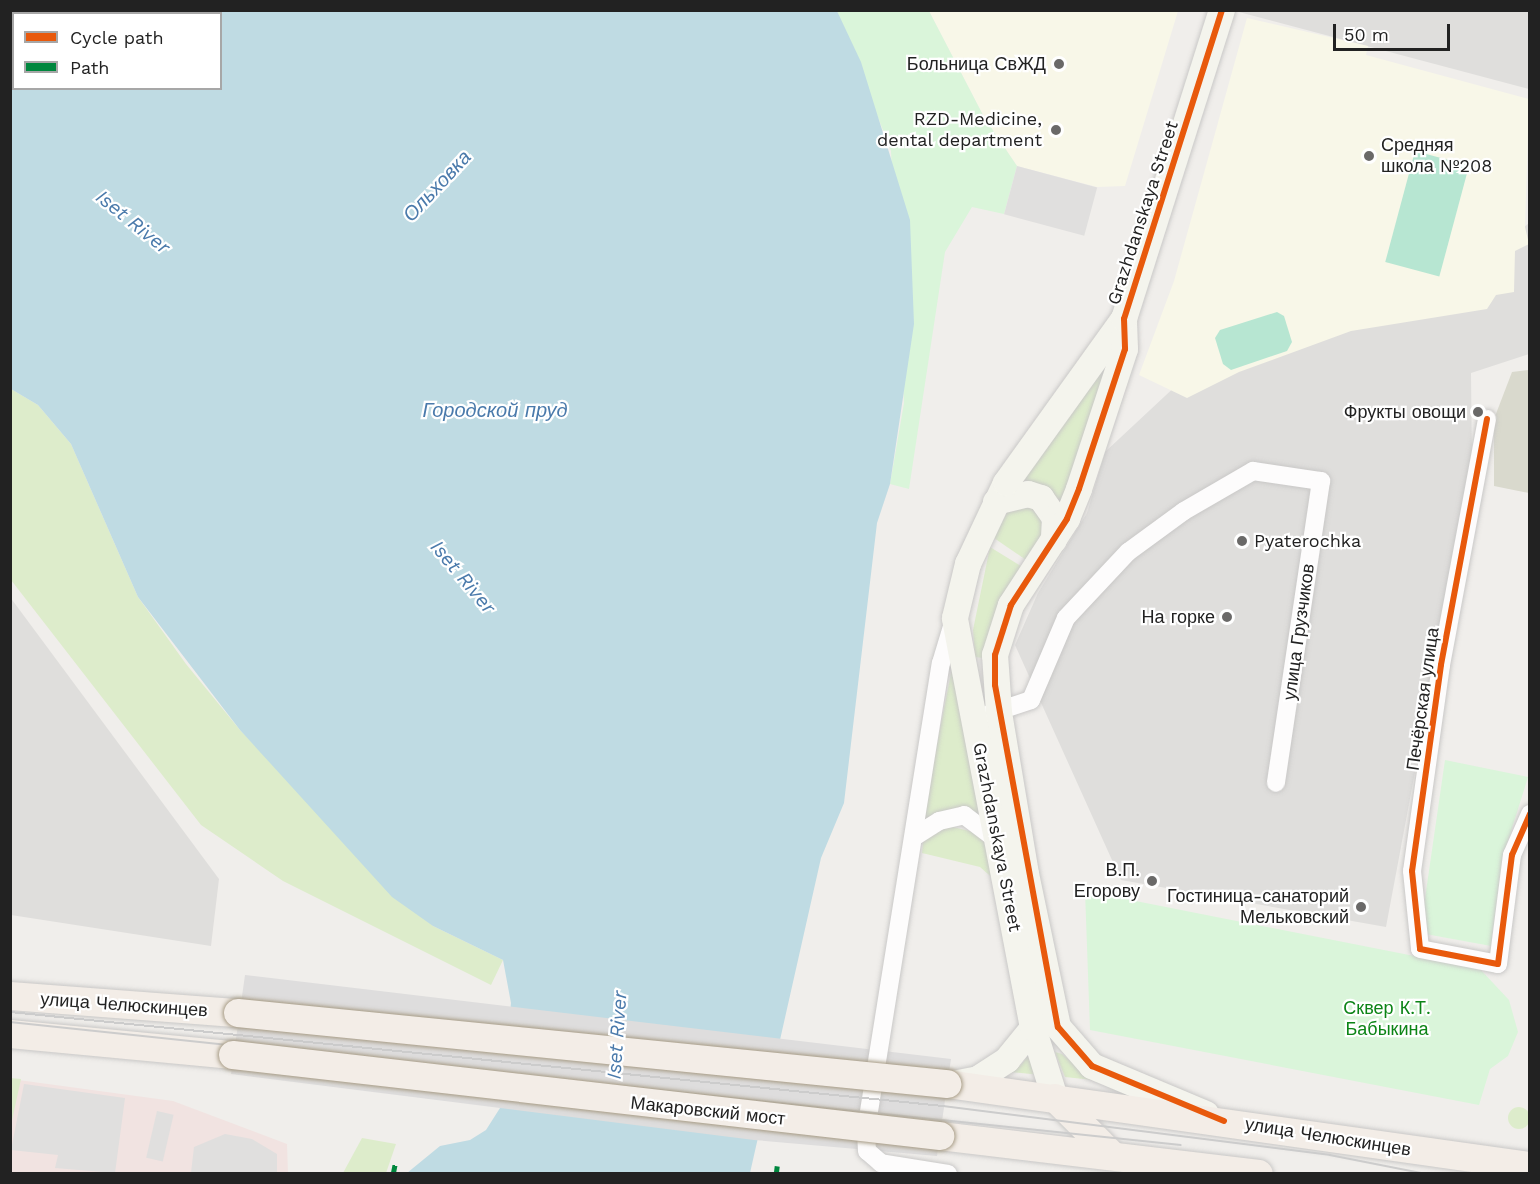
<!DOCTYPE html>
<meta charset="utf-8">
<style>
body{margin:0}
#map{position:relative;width:1540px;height:1184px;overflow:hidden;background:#f0eeeb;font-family:"Work Sans",sans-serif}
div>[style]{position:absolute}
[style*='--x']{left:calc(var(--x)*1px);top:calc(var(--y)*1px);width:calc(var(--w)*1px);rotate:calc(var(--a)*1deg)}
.residential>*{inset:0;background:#dfdedc}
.commercial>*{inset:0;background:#f1e3e1}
.education>*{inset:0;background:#f8f7e8}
.construction>*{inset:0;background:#d9d9cd}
.grass>*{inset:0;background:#ddeccb}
.round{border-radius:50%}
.park>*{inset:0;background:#daf5da}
.pitch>*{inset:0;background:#b7e6d2;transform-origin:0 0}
.parking>*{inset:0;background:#e0dfde;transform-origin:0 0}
.water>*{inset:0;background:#bfdbe3}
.pier>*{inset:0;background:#dedddd}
.roads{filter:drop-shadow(0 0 2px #c9c8c7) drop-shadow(0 0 2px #c9c8c7)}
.street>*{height:18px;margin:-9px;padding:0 9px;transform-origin:9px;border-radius:9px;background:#fdfcfc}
.secondary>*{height:26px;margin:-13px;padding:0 13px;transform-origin:13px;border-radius:13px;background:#f4f4ed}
.primary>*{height:28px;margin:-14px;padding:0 14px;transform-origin:14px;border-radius:14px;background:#f3ede7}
.tram>*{height:1.5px;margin:-0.75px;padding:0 0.75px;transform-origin:0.75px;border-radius:0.75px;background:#ccc}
.bridges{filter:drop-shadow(0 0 2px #a79c86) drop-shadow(0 0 2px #a79c86)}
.primary-bridge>*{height:28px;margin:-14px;padding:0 14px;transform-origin:14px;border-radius:14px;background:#f3ede7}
.quiet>*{height:4.5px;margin-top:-2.25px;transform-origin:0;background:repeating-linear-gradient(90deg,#00873e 0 9px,transparent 0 13.5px)}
.cycleway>*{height:6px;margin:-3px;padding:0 3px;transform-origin:3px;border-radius:3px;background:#e8590c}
.dots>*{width:16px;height:16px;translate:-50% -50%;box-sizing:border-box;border:3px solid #fff;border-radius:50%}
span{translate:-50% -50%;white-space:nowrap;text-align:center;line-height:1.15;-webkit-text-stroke:4.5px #fff;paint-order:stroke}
.poi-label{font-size:18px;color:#222}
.right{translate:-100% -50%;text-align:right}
.left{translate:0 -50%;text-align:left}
.street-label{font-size:18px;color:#222}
.park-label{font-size:18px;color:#0c8416}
.water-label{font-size:20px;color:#4a7aab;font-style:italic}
.frame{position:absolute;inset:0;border:12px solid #222;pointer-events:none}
.legend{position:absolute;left:12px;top:12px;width:210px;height:78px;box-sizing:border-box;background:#fff;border:2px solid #a7a7a7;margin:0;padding:8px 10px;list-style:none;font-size:18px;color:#222}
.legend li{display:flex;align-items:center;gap:12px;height:30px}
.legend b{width:30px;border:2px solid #a7a7a7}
.scale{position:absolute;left:1333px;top:24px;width:117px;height:27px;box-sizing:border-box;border:3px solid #222;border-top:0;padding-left:8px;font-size:18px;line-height:21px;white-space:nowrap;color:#222;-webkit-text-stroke:4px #fff;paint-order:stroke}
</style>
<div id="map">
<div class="residential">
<i style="clip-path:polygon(1235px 11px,1529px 11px,1529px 89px)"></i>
<i style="clip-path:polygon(1529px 223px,1529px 354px,1471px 373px,1472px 467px,1386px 927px,1121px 880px,1015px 645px,1038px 593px,1087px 513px,1105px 452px,1180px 382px,1493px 253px)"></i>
<i style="clip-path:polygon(10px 597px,219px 879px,211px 946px,11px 915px)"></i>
</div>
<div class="commercial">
<i style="clip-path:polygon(11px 1079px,173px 1101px,287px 1144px,288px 1173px,11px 1174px)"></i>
</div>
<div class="education">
<i style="clip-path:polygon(929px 11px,1178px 11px,1125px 186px,1097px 187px,1017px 166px,984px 117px)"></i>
<i style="clip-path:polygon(1247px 18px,1368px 46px,1366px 55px,1529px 99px,1525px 227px,1529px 244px,1515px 251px,1514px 292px,1496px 295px,1487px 309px,1351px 331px,1239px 372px,1187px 398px,1139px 375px,1174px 281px)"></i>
</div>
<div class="construction">
<i style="clip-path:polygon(1529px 370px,1529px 493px,1494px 486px,1494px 419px,1512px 372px)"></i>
</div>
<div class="grass">
<i style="clip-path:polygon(1120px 328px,1060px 512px,1015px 487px)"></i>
<i style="clip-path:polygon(11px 389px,38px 405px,71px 444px,138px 597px,186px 664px,240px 730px,433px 926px,503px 960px,491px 985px,283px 881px,201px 825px,11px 580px)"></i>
<i style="clip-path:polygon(1030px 500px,1048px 527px,1029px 562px,994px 538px,1009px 509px)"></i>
<i style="clip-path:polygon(990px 547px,1024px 568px,998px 609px,983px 658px,975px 657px,973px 630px)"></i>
<i style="clip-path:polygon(952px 668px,986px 818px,967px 810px,939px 812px,922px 820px)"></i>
<i style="clip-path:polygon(953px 827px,982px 834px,992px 849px,997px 882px,980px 867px,922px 853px,923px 842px,937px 830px)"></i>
<i style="clip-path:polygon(1032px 1051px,1041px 1075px,1010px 1072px,1020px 1066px)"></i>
<i style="clip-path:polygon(1055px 1052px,1062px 1054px,1093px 1080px,1065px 1077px)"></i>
<i style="clip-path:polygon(10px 1078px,21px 1079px,11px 1125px,10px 1125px)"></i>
<i class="round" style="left:1508px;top:1107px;width:22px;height:22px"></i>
<i style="clip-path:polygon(362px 1138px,396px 1144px,386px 1173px,343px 1173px)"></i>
</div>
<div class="park">
<i style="clip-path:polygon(837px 11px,929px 11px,984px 117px,1017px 166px,1004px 214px,972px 207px,945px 252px,909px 489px,890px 484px,904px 403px,891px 151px)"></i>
<i style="clip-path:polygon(1445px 760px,1528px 777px,1502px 860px,1491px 946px,1420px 933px)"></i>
<i style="clip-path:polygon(1085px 891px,1480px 969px,1509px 1000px,1518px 1032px,1508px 1056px,1490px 1069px,1479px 1105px,1090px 1030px)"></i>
</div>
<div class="pitch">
<i style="left:1415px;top:151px;width:56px;height:115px;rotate:15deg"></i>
<i style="clip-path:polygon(1277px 312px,1284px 316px,1292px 342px,1287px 351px,1231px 370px,1223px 364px,1215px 338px,1220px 330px)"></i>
</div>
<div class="parking">
<i style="left:1017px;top:166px;width:83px;height:50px;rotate:15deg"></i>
<i style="clip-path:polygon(24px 1084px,125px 1098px,115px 1173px,55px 1168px,58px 1155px,11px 1150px)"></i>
<i style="left:157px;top:1111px;width:17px;height:48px;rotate:13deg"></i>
<i style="clip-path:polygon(225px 1134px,252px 1139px,277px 1154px,277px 1173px,191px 1173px,194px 1147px)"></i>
</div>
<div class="water">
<i style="clip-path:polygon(evenodd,10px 11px,837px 11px,861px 62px,910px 220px,914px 324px,890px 484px,877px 523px,844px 803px,821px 858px,750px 1173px,407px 1173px,440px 1146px,470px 1140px,486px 1130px,500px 1108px,511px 1003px,503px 960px,433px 926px,392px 897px,240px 730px,138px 597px,71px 444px,38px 405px,11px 389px,10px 11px,14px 14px,220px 14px,220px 88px,14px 88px,14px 14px)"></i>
</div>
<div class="pier">
<i style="clip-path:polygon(245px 975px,951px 1059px,937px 1156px,754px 1140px,231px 1074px)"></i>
</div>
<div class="roads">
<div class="street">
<i style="--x:1487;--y:419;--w:250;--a:100.6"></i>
<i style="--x:1441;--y:665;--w:208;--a:98"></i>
<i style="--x:1412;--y:871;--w:78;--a:84.1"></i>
<i style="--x:1420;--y:949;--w:79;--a:10.9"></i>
<i style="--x:1498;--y:964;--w:110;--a:-82.7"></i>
<i style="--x:1512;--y:855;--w:45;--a:-66.3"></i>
<i style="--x:989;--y:714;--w:44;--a:-18.4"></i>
<i style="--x:1031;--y:700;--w:89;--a:-66.9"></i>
<i style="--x:1066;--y:618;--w:91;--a:-46.8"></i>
<i style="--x:1128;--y:552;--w:69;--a:-36.2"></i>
<i style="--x:1184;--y:511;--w:80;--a:-30.1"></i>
<i style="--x:1253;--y:471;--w:69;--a:8.4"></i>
<i style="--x:1321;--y:481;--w:305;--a:98.5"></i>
<i style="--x:917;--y:835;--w:26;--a:-32"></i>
<i style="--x:939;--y:821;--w:26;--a:-13"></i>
<i style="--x:964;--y:815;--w:41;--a:37.1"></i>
<i style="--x:948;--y:1174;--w:68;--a:-170.7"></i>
<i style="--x:881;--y:1163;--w:18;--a:-139"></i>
<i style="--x:867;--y:1151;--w:21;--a:-93"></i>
<i style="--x:866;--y:1130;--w:473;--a:-80.9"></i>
<i style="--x:941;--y:663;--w:45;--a:-73.2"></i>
</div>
<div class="secondary">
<i style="--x:996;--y:502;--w:33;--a:-14"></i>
<i style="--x:1028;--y:494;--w:14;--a:17"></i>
<i style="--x:1041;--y:498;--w:24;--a:55"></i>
<i style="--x:1055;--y:518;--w:22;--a:93"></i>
<i style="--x:953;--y:1084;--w:25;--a:-11"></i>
<i style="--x:978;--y:1079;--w:35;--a:-33"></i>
<i style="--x:1007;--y:1060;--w:41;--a:-50.9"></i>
<i style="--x:1055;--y:1098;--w:73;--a:-107.4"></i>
<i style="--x:1033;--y:1028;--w:417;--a:-100.8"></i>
<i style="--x:955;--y:618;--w:56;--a:-76.5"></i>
<i style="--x:968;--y:564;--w:89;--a:-64.9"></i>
<i style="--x:1006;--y:483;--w:202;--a:-54.3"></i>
<i style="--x:1206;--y:1114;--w:124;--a:-157.2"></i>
<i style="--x:1092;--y:1066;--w:52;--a:-131.1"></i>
<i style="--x:1058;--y:1027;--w:156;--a:-101.8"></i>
<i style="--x:1026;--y:874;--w:164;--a:-99.5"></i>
<i style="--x:999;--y:712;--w:57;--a:-94"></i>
<i style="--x:995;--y:655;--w:52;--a:-72.3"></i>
<i style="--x:1011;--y:605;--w:103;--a:-56.9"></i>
<i style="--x:1067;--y:519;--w:32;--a:-68"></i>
<i style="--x:1079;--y:489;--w:147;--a:-71.8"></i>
<i style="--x:1125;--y:349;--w:30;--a:-92"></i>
<i style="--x:1124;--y:319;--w:324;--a:-72.4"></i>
</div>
<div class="primary">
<i style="--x:10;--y:996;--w:229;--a:4.3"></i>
<i style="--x:10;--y:1034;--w:224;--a:5.4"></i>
<i style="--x:947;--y:1084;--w:589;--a:8.01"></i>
<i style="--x:1055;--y:1098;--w:79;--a:45"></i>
<i style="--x:940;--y:1136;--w:321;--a:6.8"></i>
</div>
</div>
<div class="tram">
<i style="--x:10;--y:1012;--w:939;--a:5.75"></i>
<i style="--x:944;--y:1106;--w:389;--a:7.2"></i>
<i style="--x:1330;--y:1155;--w:99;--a:11.1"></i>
<i style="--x:10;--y:1022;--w:1177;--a:6"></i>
</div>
<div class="bridges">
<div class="primary-bridge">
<i style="--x:238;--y:1013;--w:713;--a:5.72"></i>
<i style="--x:233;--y:1055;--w:712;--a:6.54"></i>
</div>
</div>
<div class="quiet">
<i style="--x:393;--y:1174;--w:10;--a:-79"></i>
<i style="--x:776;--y:1174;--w:8;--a:-83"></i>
</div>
<div class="cycleway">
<i style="--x:1222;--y:10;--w:324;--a:107.6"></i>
<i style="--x:1124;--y:319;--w:30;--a:88"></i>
<i style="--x:1125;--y:349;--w:147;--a:108.2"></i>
<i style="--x:1079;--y:489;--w:32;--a:112"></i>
<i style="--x:1067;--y:519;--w:103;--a:123.1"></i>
<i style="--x:1011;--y:605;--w:52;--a:107.7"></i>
<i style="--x:995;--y:655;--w:30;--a:90"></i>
<i style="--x:995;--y:685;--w:348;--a:79.6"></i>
<i style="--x:1058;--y:1027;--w:52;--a:48.9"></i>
<i style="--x:1092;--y:1066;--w:143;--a:22.6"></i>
<i style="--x:1487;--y:419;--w:250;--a:100.6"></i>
<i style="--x:1441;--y:665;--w:208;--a:98"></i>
<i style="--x:1412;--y:871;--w:78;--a:84.1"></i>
<i style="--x:1420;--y:949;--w:79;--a:10.9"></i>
<i style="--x:1498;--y:964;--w:110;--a:-82.7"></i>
<i style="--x:1512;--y:855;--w:45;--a:-66.3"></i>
</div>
<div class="dots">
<i style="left:1059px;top:64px;background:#6a6968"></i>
<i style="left:1056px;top:130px;background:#6a6968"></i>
<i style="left:1369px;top:156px;background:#6a6968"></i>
<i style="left:1478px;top:412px;background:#6a6968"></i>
<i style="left:1242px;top:541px;background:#6a6968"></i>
<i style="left:1227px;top:617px;background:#6a6968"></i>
<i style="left:1152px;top:881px;background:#6a6968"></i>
<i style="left:1361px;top:907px;background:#6a6968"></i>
</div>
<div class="poi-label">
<span class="right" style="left:1046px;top:64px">Больница СвЖД</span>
<span class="right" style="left:1042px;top:130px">RZD-Medicine,<br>dental department</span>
<span class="left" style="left:1381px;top:156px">Средняя<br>школа №208</span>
<span class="right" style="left:1466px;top:412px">Фрукты овощи</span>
<span class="left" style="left:1254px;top:541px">Pyaterochka</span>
<span class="right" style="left:1215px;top:617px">На горке</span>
<span class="right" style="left:1140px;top:881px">В.П.<br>Егорову</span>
<span class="right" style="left:1349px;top:907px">Гостиница-санаторий<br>Мельковский</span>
</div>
<div class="street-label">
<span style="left:1143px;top:213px;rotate:-72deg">Grazhdanskaya Street</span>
<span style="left:1299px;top:632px;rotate:-82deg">улица Грузчиков</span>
<span style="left:1423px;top:699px;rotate:-82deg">Печёрская улица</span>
<span style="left:997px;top:837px;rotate:79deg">Grazhdanskaya Street</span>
<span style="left:124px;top:1005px;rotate:4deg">улица Челюскинцев</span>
<span style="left:708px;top:1111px;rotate:6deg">Макаровский мост</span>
<span style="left:1328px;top:1137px;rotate:9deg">улица Челюскинцев</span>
</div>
<div class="park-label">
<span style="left:1387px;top:1019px">Сквер К.Т.<br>Бабыкина</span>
</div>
<div class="water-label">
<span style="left:437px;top:186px;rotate:-47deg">Ольховка</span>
<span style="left:133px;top:222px;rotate:39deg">Iset River</span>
<span style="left:495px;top:410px">Городской пруд</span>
<span style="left:463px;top:577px;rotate:50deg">Iset River</span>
<span style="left:617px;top:1035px;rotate:-86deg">Iset River</span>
</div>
<div class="frame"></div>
<ul class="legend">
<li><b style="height:8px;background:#e8590c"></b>Cycle path</li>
<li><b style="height:8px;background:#00873e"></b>Path</li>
</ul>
<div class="scale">50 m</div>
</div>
